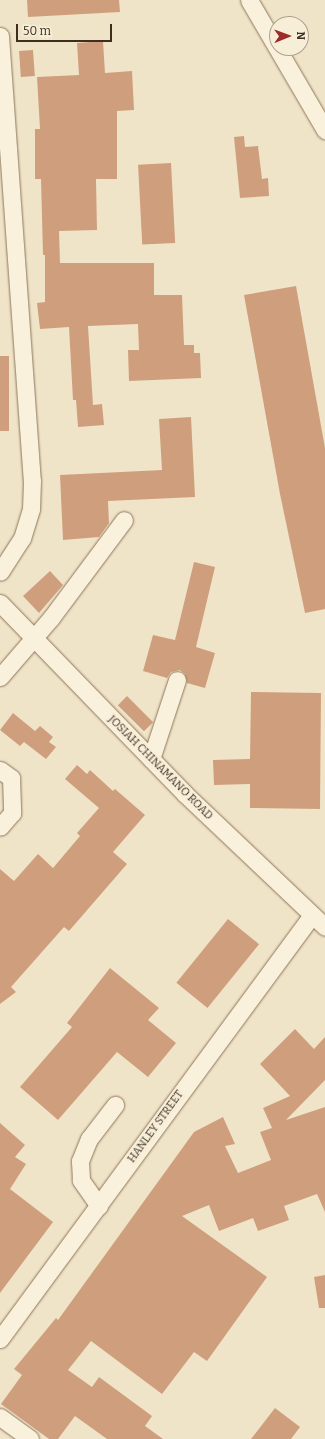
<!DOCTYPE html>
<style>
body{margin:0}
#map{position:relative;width:325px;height:1439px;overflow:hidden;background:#f0e4c8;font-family:Bitter,serif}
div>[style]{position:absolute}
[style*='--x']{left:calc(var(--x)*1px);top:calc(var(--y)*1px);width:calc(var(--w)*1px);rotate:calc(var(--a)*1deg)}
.building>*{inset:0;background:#cf9f7d;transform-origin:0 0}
.roads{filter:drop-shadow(0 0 1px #8d765c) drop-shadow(0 0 1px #8d765c)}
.minor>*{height:17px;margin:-8.5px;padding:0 8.5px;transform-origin:8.5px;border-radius:8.5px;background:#faf1dc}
span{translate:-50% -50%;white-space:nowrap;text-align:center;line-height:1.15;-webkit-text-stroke:4px #f7eed8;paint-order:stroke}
.street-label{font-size:11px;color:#3d2e20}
.north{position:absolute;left:269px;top:16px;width:40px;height:40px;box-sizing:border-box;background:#f7eed8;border:1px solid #ada18e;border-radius:50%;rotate:89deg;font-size:11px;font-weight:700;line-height:16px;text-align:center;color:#3d2e20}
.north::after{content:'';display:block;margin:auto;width:14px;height:18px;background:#9e2a2b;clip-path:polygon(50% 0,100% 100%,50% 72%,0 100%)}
.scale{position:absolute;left:16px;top:24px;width:96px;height:18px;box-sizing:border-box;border:2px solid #3d2e20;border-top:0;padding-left:5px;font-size:12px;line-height:14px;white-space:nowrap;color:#3d2e20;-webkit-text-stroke:3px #f7eed8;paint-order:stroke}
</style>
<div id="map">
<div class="building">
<i style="clip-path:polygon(27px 0,119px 0,120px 12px,28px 17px)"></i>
<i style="clip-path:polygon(103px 41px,105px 73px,132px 71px,134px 110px,117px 111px,117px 179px,96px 179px,97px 230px,59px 231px,60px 263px,154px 263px,154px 295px,182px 295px,184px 345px,194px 345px,194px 353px,200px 353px,201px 378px,129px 381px,128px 350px,139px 350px,138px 324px,88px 326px,93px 405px,102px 404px,104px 425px,78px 427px,76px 400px,73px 400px,69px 327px,40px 329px,37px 303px,45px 302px,45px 255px,43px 255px,41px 179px,35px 179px,35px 129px,40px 129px,37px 77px,79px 75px,77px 43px)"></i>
<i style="left:33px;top:50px;width:26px;height:14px;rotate:86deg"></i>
<i style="clip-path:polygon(244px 136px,245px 147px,258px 146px,262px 179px,268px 178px,269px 196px,240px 198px,234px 137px)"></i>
<i style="left:171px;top:163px;width:80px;height:33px;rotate:87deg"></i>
<i style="clip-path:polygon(296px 286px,325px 448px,325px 609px,305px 613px,280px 494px,244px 295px)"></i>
<i style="left:0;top:356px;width:9px;height:75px"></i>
<i style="clip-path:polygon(191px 417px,195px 497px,108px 501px,109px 523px,99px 537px,63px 540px,60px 475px,162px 470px,159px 419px)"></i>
<i style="clip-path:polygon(194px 562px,215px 567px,196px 647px,215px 653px,205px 688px,187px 683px,185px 674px,180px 670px,171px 672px,167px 678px,143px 671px,153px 635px,175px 640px)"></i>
<i style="clip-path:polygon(50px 571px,63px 585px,39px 613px,23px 596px)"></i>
<i style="clip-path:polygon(251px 692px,321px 693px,320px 809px,250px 808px,250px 784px,214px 785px,213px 760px,250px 759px)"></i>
<i style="left:127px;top:696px;width:37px;height:13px;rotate:45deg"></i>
<i style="clip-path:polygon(13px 713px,35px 731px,40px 726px,53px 737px,49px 742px,56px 747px,46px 759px,24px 742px,20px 746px,0 730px)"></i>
<i style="clip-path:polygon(77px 765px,87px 774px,90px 770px,113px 791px,115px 789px,145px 815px,113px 852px,127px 864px,69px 931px,64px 927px,11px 987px,16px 992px,0 1004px,0 869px,14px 881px,38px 854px,53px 868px,80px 836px,77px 833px,99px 808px,65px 779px)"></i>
<i style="left:228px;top:919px;width:40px;height:82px;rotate:39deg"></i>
<i style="clip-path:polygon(110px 968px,159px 1008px,148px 1020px,176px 1043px,148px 1077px,117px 1052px,58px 1120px,20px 1087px,72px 1027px,67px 1023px)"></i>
<i style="clip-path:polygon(295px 1029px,314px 1049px,325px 1037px,325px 1080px,286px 1120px,325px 1107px,325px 1212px,317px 1194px,284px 1206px,289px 1220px,258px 1231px,253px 1218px,219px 1231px,209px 1205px,182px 1216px,267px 1277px,207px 1361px,194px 1352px,162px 1394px,91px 1341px,68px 1370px,92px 1387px,99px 1377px,152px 1416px,145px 1426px,163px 1439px,107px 1439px,75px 1416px,58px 1439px,49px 1439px,1px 1404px,22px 1375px,14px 1369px,56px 1318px,58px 1320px,194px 1132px,223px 1117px,235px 1144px,225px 1146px,238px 1173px,271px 1160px,260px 1132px,272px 1128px,263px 1108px,290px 1096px,260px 1064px)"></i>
<i style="clip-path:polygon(0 1123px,25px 1145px,15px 1157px,26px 1164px,10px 1189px,53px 1222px,0 1293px)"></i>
<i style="clip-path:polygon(325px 1275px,325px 1308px,319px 1308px,314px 1277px)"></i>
<i style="clip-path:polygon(275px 1408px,300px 1427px,291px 1439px,251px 1439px)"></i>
</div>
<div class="roads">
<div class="minor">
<i style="--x:249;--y:0;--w:151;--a:59.7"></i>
<i style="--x:0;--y:36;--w:446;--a:85.9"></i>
<i style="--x:32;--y:481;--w:28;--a:92"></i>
<i style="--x:31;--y:509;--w:30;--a:107"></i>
<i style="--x:22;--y:538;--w:40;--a:122.9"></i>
<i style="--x:0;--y:603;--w:266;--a:45.9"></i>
<i style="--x:185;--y:794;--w:193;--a:43.5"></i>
<i style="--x:0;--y:677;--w:78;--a:-49.2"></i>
<i style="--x:51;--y:618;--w:122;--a:-53.3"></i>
<i style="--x:151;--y:759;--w:83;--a:-71.8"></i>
<i style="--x:0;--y:770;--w:14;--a:36"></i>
<i style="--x:11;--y:778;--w:35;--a:88"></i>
<i style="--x:12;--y:813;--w:18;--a:131"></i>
<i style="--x:99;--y:1206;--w:32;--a:-125"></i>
<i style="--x:81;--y:1180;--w:19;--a:-93"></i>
<i style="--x:80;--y:1161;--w:24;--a:-68"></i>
<i style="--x:89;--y:1139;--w:43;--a:-52.6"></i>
<i style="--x:0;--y:1339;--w:526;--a:-53.65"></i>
<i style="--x:0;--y:1417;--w:37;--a:36"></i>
</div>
</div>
<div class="street-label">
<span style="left:160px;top:768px;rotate:45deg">JOSIAH CHINAMANO ROAD</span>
<span style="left:156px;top:1127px;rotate:-54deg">HANLEY STREET</span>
</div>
<div class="north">N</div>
<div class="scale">50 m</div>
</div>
